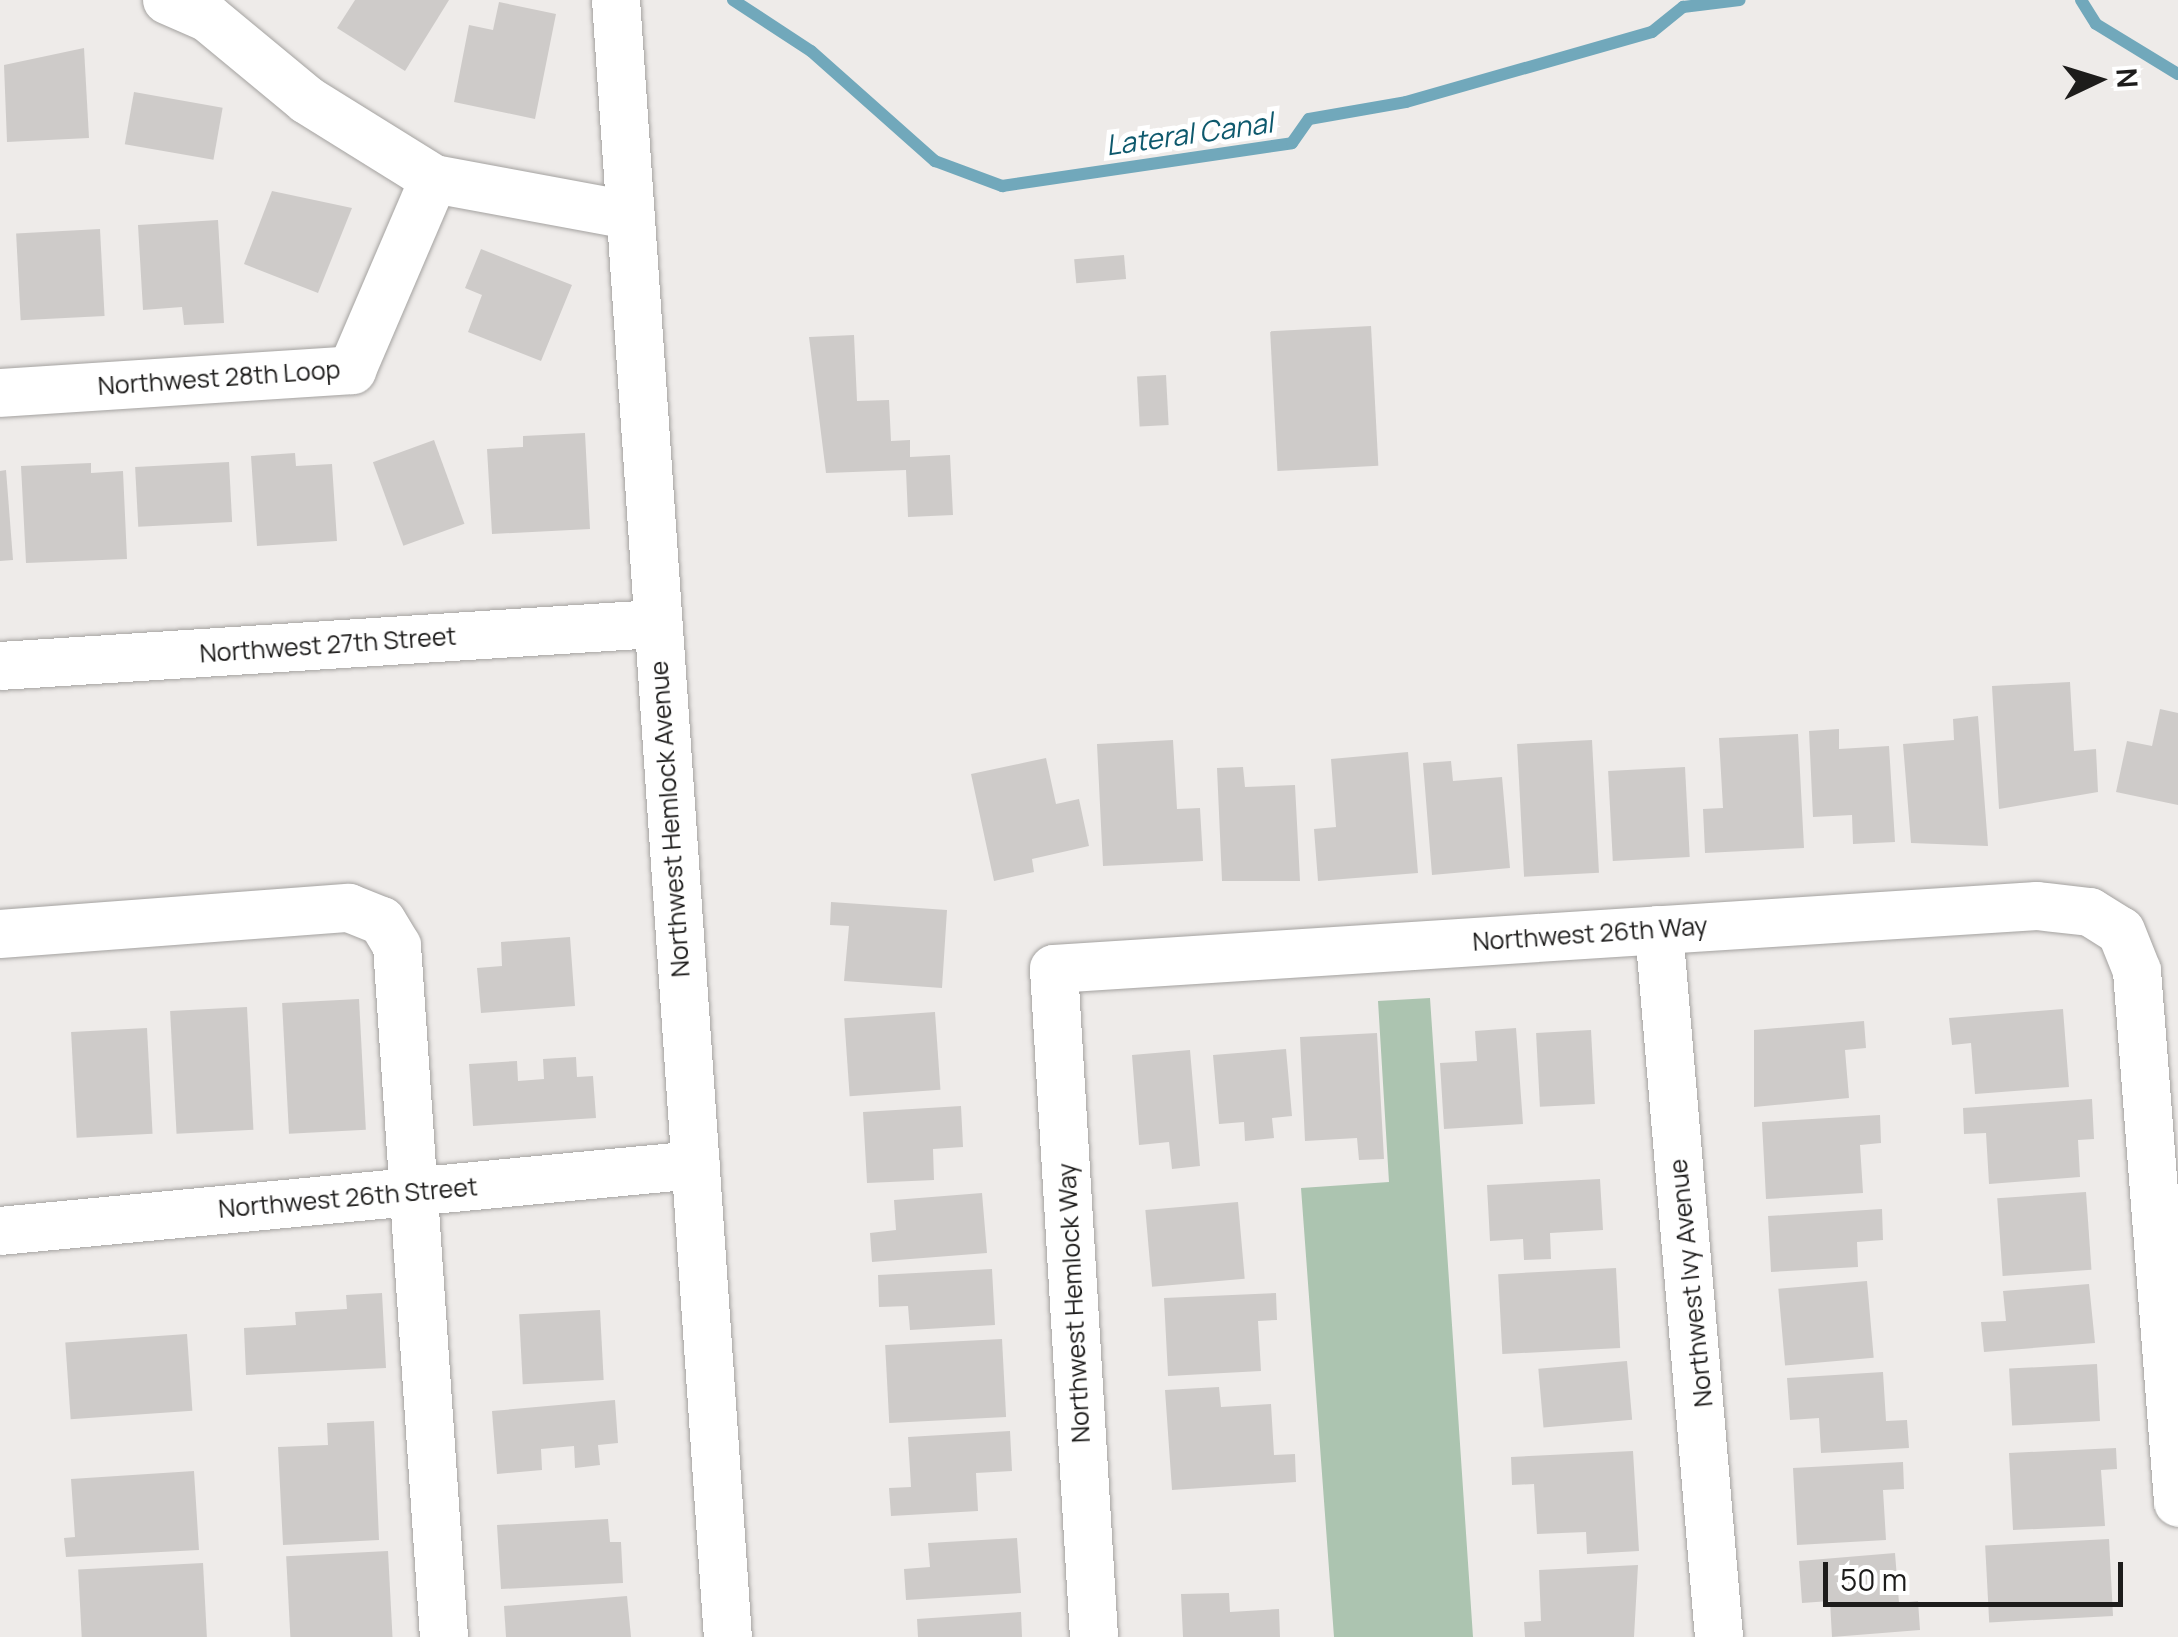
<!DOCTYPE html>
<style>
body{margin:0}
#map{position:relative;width:2178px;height:1637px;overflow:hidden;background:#eeebe9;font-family:Manrope,sans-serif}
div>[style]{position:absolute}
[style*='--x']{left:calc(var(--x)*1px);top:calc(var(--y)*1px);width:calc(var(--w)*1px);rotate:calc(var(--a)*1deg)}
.green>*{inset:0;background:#acc4b0}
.stream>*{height:12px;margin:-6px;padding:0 6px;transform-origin:6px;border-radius:6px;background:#71a8bb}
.building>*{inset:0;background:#cecbc9;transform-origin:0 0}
.roads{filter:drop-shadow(0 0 2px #a4a2a0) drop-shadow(0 0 2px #a4a2a0)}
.minor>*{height:48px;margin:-24px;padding:0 24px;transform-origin:24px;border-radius:24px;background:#fff}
span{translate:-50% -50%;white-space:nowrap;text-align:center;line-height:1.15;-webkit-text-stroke:10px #fff;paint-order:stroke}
.street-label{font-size:25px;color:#1d1c1b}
.water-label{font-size:28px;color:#0e596d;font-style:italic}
.north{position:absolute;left:2048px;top:30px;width:100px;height:100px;-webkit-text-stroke:8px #fff;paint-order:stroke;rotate:86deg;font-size:28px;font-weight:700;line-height:40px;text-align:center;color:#1d1c1b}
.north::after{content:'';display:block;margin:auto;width:35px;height:45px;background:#1d1c1b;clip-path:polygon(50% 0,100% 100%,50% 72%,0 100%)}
.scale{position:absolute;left:1823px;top:1562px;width:300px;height:45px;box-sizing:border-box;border:5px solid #1d1c1b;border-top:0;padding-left:12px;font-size:30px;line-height:35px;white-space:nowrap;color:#1d1c1b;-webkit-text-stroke:8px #fff;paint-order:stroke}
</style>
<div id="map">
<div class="green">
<i style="clip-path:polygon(1430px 998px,1473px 1637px,1334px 1637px,1301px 1188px,1389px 1182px,1378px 1001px)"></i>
</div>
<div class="stream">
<i style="--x:733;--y:0;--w:93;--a:33.2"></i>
<i style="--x:811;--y:51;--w:166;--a:41.6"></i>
<i style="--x:935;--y:161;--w:72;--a:20.5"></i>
<i style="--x:1002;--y:186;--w:293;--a:-8.4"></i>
<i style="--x:1292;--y:143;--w:29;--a:-55"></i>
<i style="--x:1309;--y:119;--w:98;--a:-9.9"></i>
<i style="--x:1406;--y:102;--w:256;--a:-15.9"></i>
<i style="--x:1652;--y:32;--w:40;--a:-39"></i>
<i style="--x:1683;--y:7;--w:57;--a:-7"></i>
<i style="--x:2081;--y:0;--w:28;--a:58"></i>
<i style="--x:2096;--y:24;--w:96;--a:31.4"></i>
</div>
<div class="building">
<i style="clip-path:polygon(355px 0,449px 0,405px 71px,337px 28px)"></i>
<i style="clip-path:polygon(499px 2px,556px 14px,535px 119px,454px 102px,469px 25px,493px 30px)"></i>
<i style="clip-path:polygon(84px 48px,89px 138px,7px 142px,4px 65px)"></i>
<i style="left:134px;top:92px;width:90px;height:53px;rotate:10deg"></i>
<i style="clip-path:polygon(272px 191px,352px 208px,318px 293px,244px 264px)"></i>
<i style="clip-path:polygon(218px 220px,224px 323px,184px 325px,182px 307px,143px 310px,138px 225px)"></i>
<i style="left:100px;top:229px;width:87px;height:84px;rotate:87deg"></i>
<i style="clip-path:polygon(481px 249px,572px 285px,541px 361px,468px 332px,482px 295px,465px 288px)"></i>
<i style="left:1124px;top:255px;width:24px;height:50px;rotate:85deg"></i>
<i style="left:1371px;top:326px;width:140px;height:101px;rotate:87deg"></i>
<i style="clip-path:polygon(854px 335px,857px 401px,889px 400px,891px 441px,910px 440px,910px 457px,950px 455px,953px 515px,908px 517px,906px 470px,826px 473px,809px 337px)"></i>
<i style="left:1166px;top:375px;width:50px;height:29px;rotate:87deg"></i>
<i style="clip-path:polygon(585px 433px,590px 529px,492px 534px,487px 449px,523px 447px,523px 436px)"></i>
<i style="left:434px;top:440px;width:89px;height:65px;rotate:70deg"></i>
<i style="clip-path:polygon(295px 453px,296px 466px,332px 464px,337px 541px,257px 546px,251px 456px)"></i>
<i style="left:229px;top:462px;width:60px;height:94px;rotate:87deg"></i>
<i style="clip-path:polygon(91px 463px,91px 473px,123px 471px,127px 559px,26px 563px,21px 466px)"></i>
<i style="clip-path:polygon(6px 470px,13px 560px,0 561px,0 471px)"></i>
<i style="clip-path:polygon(2070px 682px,2074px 751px,2096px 749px,2098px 792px,1999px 809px,1992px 686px)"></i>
<i style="clip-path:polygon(2160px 709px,2178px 713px,2178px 805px,2116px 792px,2127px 741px,2152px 746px)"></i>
<i style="clip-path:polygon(1978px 716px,1988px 846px,1911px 843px,1903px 744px,1954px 740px,1953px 719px)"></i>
<i style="clip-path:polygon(1839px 729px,1839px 749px,1889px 746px,1895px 842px,1853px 844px,1852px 815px,1813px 817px,1809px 731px)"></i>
<i style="clip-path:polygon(1798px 734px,1804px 848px,1705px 853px,1703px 809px,1723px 808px,1719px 738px)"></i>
<i style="clip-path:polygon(1173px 740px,1177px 809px,1200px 808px,1203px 861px,1103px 866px,1097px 744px)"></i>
<i style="left:1592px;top:740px;width:133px;height:75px;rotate:87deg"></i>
<i style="clip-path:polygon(1408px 752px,1418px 873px,1318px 881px,1314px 829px,1336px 827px,1331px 759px)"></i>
<i style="clip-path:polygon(1046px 758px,1056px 804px,1079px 799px,1089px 846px,1032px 859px,1034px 872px,994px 881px,971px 774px)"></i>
<i style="clip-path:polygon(1451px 761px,1453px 781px,1502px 777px,1510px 868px,1432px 875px,1423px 763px)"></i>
<i style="clip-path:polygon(1243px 767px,1245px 787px,1295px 785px,1300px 881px,1222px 881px,1217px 768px)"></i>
<i style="left:1685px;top:767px;width:90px;height:77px;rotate:87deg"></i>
<i style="clip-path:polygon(831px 902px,947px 910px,942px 988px,844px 981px,849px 926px,830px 925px)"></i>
<i style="clip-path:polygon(570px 937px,575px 1006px,481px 1013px,477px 968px,502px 966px,501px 942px)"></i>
<i style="left:359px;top:999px;width:131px;height:77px;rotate:87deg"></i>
<i style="left:247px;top:1007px;width:123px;height:77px;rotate:87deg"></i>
<i style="clip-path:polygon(2063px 1009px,2069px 1087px,1975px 1094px,1971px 1043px,1952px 1045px,1949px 1018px)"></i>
<i style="left:935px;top:1012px;width:78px;height:91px;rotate:86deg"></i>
<i style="clip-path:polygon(1864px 1021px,1866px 1048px,1845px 1050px,1849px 1098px,1754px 1107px,1754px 1030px)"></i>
<i style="left:147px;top:1028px;width:106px;height:76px;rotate:87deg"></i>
<i style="clip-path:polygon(1516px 1028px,1523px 1124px,1444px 1129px,1440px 1063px,1477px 1061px,1475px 1031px)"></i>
<i style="left:1591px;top:1030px;width:74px;height:55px;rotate:87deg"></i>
<i style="clip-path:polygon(1377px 1033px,1384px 1159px,1359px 1160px,1357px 1138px,1305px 1141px,1300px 1037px)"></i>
<i style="clip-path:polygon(1286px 1049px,1292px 1116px,1272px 1118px,1274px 1138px,1245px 1141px,1244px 1122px,1219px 1124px,1213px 1055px)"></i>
<i style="clip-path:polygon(1190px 1050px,1200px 1166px,1172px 1169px,1169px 1142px,1139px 1145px,1132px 1055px)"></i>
<i style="clip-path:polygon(576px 1057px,577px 1077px,593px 1076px,596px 1118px,473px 1126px,469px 1064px,517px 1061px,518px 1081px,544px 1079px,543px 1059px)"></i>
<i style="clip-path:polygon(2092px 1099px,2094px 1139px,2078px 1140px,2080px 1177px,1989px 1184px,1986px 1133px,1964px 1134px,1963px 1108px)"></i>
<i style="clip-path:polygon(961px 1106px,963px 1147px,933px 1149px,934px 1180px,867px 1183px,863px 1112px)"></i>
<i style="clip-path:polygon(1880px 1115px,1881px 1143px,1860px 1145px,1863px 1193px,1766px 1199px,1762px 1122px)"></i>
<i style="clip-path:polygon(1600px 1179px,1603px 1230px,1550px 1233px,1551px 1259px,1524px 1260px,1523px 1239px,1490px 1241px,1487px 1185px)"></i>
<i style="left:2086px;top:1192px;width:78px;height:89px;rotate:86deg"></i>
<i style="clip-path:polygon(982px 1193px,987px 1253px,872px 1262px,870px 1233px,896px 1230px,894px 1200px)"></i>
<i style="left:1238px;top:1202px;width:77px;height:93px;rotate:85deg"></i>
<i style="clip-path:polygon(1882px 1209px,1883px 1240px,1857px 1242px,1858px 1267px,1771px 1272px,1768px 1216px)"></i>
<i style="left:1616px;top:1268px;width:80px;height:118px;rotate:87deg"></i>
<i style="clip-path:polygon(992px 1269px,995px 1325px,910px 1330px,908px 1306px,879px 1307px,878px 1275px)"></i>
<i style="left:1867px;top:1281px;width:77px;height:89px;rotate:85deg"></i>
<i style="clip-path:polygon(2089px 1284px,2095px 1343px,1984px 1352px,1981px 1322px,2006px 1321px,2003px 1291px)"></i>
<i style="clip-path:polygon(382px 1293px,386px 1368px,246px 1375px,244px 1328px,296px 1325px,295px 1312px,347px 1309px,346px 1295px)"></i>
<i style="clip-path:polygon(1276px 1293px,1277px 1320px,1258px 1321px,1261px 1371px,1168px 1376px,1164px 1298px)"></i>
<i style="left:600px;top:1310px;width:70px;height:81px;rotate:87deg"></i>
<i style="left:187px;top:1334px;width:77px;height:122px;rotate:86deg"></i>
<i style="left:1002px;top:1339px;width:78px;height:117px;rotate:87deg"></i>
<i style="left:1627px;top:1361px;width:59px;height:89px;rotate:85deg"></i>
<i style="left:2097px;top:1364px;width:57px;height:88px;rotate:87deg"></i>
<i style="clip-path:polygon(1883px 1372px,1886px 1421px,1907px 1420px,1909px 1448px,1821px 1453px,1819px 1418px,1790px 1420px,1787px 1378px)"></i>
<i style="clip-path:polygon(1219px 1387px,1221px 1407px,1271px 1404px,1274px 1455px,1295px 1454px,1296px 1482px,1172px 1490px,1165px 1390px)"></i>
<i style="clip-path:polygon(615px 1400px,618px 1443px,598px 1445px,600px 1465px,575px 1468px,574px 1446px,541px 1449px,542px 1470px,497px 1474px,492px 1411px)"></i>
<i style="clip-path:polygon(374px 1421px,379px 1540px,283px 1545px,278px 1447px,328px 1445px,327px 1423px)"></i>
<i style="clip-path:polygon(1010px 1431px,1012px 1471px,976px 1473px,978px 1511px,891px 1516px,889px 1488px,911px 1487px,908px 1437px)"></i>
<i style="clip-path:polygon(2116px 1448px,2117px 1469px,2101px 1470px,2105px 1526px,2013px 1530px,2009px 1453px)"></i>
<i style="clip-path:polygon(1633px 1451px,1639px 1551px,1587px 1554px,1586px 1532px,1537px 1534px,1534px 1484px,1512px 1485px,1511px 1457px)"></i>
<i style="clip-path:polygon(1903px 1462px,1904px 1489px,1883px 1490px,1886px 1540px,1797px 1545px,1793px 1468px)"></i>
<i style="clip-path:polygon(194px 1471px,199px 1550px,66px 1557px,64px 1538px,75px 1537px,71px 1479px)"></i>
<i style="clip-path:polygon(608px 1519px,610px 1542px,621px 1542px,623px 1583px,501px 1589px,497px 1525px)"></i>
<i style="clip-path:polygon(1017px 1538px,1021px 1593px,906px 1600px,904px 1569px,930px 1567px,928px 1543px)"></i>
<i style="left:2109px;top:1539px;width:77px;height:124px;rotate:87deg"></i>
<i style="left:388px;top:1551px;width:86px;height:102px;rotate:87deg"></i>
<i style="clip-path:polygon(1895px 1553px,1899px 1603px,1918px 1601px,1920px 1630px,1832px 1637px,1830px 1601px,1802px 1603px,1799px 1561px)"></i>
<i style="left:203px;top:1563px;width:74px;height:125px;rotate:87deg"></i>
<i style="clip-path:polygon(1638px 1565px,1634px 1637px,1525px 1637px,1524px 1622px,1541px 1621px,1539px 1570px)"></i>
<i style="clip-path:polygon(1229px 1593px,1230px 1612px,1279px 1609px,1280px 1637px,1183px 1637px,1181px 1594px)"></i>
<i style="clip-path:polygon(627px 1596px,631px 1637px,506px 1637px,504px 1606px)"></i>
<i style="clip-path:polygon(1021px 1612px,1022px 1637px,918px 1637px,917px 1619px)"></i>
</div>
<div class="roads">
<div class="minor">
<i style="--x:167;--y:0;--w:45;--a:23.7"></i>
<i style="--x:208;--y:18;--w:129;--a:39.6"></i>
<i style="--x:307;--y:100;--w:150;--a:31.9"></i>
<i style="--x:434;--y:179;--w:197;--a:10.5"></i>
<i style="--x:616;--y:0;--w:1641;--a:86.09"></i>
<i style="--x:0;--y:393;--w:353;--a:-3.7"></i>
<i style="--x:352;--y:370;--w:208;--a:-66.8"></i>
<i style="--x:0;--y:666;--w:656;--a:-3.67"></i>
<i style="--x:1659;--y:930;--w:710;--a:85.15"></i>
<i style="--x:0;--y:934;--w:350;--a:-4.3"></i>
<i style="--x:349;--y:908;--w:35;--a:22"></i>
<i style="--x:382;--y:921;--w:29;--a:59"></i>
<i style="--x:397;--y:946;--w:693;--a:86.11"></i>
<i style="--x:0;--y:1231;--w:699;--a:-5.42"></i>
<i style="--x:1094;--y:1637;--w:669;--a:-93.43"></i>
<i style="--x:1054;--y:969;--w:985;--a:-3.67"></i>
<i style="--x:2037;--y:906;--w:53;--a:6.5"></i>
<i style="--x:2090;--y:912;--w:36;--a:32"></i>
<i style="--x:2121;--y:931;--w:43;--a:68.2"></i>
<i style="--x:2137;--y:971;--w:533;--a:85.58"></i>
</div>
</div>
<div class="street-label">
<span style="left:219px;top:378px;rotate:-4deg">Northwest 28th Loop</span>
<span style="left:328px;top:645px;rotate:-4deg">Northwest 27th Street</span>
<span style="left:670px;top:819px;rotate:-94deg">Northwest Hemlock Avenue</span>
<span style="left:1590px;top:934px;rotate:-4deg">Northwest 26th Way</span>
<span style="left:348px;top:1198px;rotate:-5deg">Northwest 26th Street</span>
<span style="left:1691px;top:1283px;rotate:-96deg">Northwest Ivy Avenue</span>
<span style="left:1074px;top:1303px;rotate:-93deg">Northwest Hemlock Way</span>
</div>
<div class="water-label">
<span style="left:1189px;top:133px;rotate:-8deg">Lateral Canal</span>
</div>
<div class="north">N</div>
<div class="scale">50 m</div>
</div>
